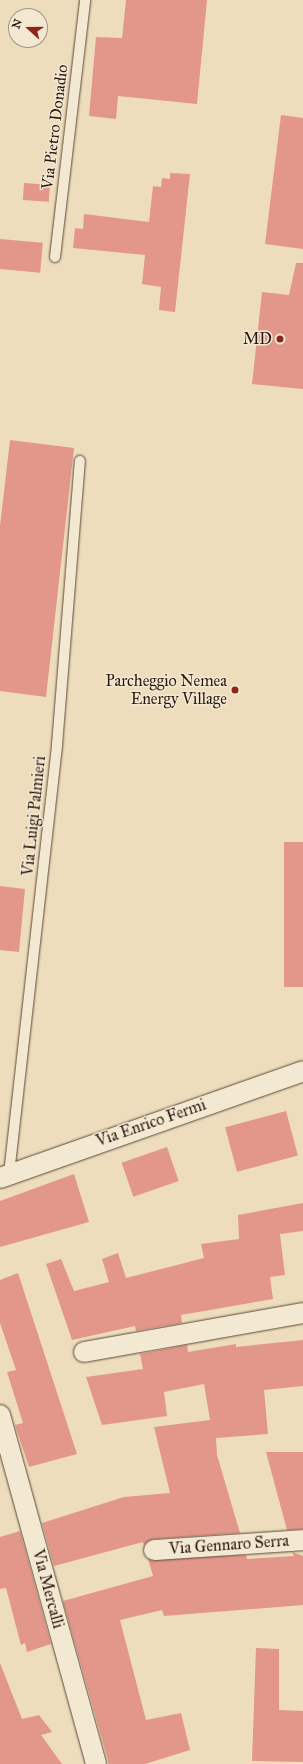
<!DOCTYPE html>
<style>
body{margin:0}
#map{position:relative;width:303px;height:1764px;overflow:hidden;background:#edddbc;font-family:"IM FELL Great Primer",serif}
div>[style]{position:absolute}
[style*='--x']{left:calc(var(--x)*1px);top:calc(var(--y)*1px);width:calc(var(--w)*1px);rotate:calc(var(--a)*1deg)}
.building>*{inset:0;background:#e3978b;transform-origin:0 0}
.roads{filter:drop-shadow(0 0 1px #5c4839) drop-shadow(0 0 1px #5c4839)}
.lane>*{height:10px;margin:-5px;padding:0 5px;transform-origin:5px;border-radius:5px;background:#f3e9d3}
.street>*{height:20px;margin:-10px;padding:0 10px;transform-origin:10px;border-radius:10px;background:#f3e9d3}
.dots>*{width:11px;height:11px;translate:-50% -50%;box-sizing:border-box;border:2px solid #f3e9d3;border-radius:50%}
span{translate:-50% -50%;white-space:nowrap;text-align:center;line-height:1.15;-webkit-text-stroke:3px #f3e9d3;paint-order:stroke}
.street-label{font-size:16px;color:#2b160d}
.poi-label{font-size:16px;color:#2b160d}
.right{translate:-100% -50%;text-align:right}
.north{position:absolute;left:8px;top:8px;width:40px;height:40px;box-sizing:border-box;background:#f3e9d3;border:1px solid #a39584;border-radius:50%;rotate:291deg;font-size:11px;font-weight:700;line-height:16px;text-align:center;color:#2b160d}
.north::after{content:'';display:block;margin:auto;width:14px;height:18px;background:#8f2418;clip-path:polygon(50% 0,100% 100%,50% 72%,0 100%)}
</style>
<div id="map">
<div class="building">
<i style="clip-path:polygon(126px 0,207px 0,197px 104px,118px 96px,116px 119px,89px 116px,96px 37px,122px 38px)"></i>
<i style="clip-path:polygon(281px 115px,303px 118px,303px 249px,265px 244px)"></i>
<i style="clip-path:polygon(170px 173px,190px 174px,175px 312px,159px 310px,161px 287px,142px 284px,145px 255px,73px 248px,75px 228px,83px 229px,84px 214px,149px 222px,153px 186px,161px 187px,162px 178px,170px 179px)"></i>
<i style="left:24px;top:183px;width:26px;height:17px;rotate:4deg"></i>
<i style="left:0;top:239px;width:43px;height:30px;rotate:5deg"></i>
<i style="clip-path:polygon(296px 263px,303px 263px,303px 389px,252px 384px,262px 292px,289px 295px)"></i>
<i style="clip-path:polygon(10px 440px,74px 448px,46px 697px,0 691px,0 526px)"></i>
<i style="left:284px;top:842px;width:19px;height:145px"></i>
<i style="clip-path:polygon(0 886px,25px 889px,19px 952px,0 950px)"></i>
<i style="left:286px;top:1111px;width:46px;height:63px;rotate:75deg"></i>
<i style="left:167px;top:1147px;width:36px;height:48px;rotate:71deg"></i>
<i style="clip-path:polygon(74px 1174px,89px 1222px,0 1247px,0 1201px)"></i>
<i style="clip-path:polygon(303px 1203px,303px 1231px,280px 1234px,285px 1275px,270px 1277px,273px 1299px,181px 1315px,182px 1323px,136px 1331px,135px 1326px,72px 1340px,46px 1264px,61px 1259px,74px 1291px,109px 1282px,102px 1259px,118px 1253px,126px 1278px,204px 1258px,201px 1244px,239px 1239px,238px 1215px)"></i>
<i style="clip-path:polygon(18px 1273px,77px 1454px,29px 1467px,15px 1425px,23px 1423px,7px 1372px,16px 1370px,0 1323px,0 1280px)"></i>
<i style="clip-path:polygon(303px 1340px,303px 1386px,264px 1390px,268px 1434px,216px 1438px,217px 1455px,240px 1533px,153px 1539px,144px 1545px,143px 1542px,54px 1566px,42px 1523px,124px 1497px,170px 1493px,154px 1427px,210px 1420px,204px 1384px,164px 1392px,167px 1416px,102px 1425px,86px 1377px,143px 1369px,140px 1354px,187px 1345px,188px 1352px,236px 1344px,236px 1347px)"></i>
<i style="clip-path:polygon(266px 1452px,303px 1452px,303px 1529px,287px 1530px)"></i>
<i style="clip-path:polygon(20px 1531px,51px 1644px,27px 1652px,25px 1643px,21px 1645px,6px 1588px,0 1589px,0 1537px)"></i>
<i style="clip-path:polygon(292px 1552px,303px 1556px,303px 1605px,164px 1616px,162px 1610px,120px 1620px,146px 1720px,181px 1713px,190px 1750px,145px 1764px,109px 1764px,63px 1601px,153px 1576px,148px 1559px,246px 1555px,247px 1559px,294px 1556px)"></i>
<i style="clip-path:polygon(256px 1648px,279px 1649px,279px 1710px,303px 1711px,303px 1762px,252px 1761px)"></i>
<i style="clip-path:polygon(0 1663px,22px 1719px,39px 1715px,52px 1732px,41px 1735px,62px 1764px,0 1764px)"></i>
</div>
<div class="roads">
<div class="lane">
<i style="--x:55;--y:257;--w:259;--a:-83.3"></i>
<i style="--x:9;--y:1174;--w:432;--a:-83.6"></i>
<i style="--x:57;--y:745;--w:285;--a:-85.4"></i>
</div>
<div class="street">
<i style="--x:0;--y:1178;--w:321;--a:-19.4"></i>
<i style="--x:84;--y:1352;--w:222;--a:-10.1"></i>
<i style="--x:0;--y:1415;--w:362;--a:74.6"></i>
<i style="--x:154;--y:1550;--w:149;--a:-3.8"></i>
</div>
</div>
<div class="dots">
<i style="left:280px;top:339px;background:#8f2418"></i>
<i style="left:235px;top:690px;background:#8f2418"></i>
</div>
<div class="street-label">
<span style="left:55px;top:127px;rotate:-83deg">Via Pietro Donadio</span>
<span style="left:34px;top:816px;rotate:-84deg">Via Luigi Palmieri</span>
<span style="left:151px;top:1123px;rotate:-19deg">Via Enrico Fermi</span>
<span style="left:229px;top:1545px;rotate:-4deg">Via Gennaro Serra</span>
<span style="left:48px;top:1589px;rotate:75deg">Via Mercalli</span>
</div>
<div class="poi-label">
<span class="right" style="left:272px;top:339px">MD</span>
<span class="right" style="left:227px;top:690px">Parcheggio Nemea<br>Energy Village</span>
</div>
<div class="north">N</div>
</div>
